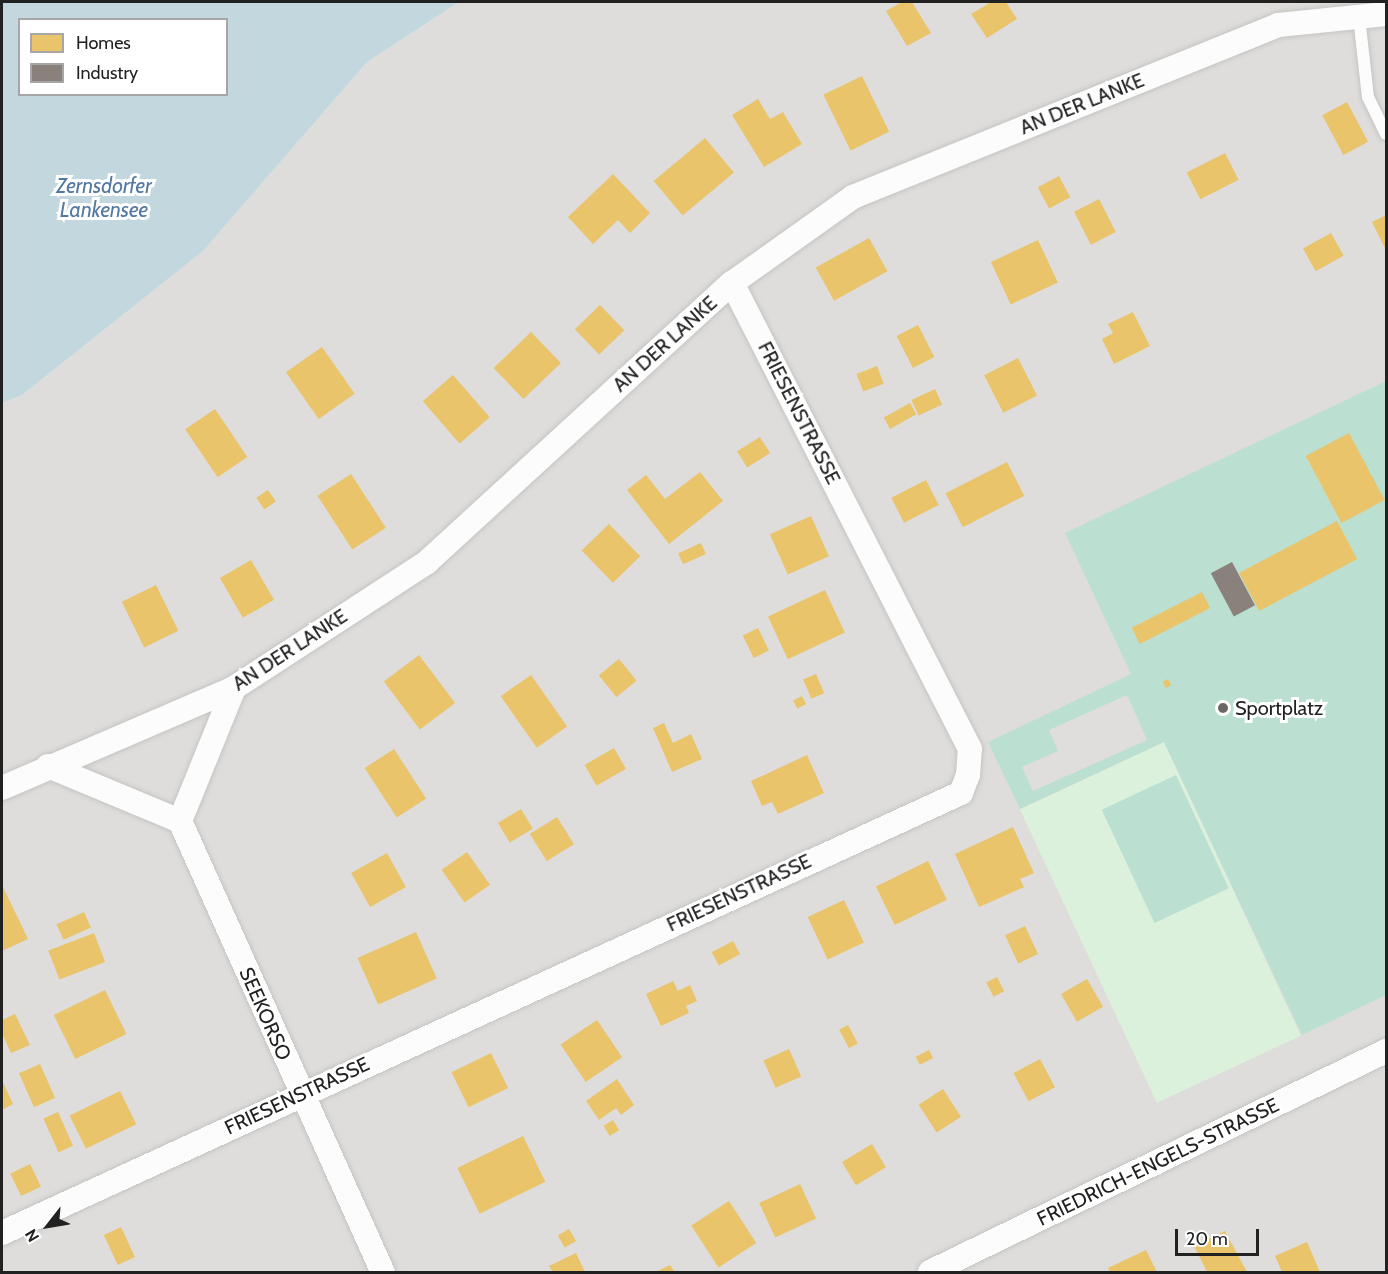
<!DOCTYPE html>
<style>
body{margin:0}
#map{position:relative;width:1388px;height:1274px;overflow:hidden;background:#efedea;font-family:Cabin,sans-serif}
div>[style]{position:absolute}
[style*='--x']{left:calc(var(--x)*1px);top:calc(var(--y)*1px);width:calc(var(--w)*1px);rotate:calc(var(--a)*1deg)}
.residential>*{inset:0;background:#dedddb}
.park>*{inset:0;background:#dcf1dc;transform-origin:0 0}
.pitch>*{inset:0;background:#bbe0d1;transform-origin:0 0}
.parking>*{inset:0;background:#dfdedd}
.water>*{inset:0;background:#c2d7de}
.homes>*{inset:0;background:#e9c46a;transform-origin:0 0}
.industry>*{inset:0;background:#8a817c;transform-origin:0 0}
.roads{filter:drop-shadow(0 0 2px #c5c4c2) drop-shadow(0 0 2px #c5c4c2)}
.service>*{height:12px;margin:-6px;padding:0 6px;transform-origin:6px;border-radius:6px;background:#fdfcfc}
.minor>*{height:24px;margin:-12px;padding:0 12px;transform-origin:12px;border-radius:12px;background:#fdfcfc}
.dots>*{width:16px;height:16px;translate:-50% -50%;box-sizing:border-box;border:3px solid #fff;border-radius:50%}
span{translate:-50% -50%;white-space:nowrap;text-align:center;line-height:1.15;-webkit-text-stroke:6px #fff;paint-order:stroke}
.street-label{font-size:20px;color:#212121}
.poi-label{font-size:20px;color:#212121}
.left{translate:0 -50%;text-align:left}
.water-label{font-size:21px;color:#5478a0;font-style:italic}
.frame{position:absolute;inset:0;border:3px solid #212121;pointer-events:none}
.legend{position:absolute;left:18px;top:18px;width:210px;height:78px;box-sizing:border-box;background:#fff;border:2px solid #a6a6a6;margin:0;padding:8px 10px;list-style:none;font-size:18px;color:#212121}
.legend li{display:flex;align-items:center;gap:12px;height:30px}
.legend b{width:30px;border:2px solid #a6a6a6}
.north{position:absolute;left:18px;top:1196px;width:60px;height:60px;-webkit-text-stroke:4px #fff;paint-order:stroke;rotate:239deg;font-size:16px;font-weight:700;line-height:24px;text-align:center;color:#212121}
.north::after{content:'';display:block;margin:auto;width:21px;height:27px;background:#212121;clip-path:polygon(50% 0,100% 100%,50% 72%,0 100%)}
.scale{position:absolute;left:1175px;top:1229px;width:84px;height:27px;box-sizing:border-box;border:3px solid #212121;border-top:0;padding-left:8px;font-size:18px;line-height:21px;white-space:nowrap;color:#212121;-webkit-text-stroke:4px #fff;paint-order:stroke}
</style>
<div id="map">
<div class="residential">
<i style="clip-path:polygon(459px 2px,1386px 2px,1386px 1272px,2px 1272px,2px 403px,22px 395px,203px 251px,367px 62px)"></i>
</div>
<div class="park">
<i style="left:1164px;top:742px;width:324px;height:159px;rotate:65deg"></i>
</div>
<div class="pitch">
<i style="clip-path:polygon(1386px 381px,1386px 995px,1302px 1035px,1164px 742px,1020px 809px,988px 742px,1131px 674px,1065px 533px)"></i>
<i style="left:1176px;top:775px;width:125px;height:82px;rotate:65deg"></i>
</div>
<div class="parking">
<i style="clip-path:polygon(1127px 695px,1147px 740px,1033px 791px,1022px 767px,1058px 751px,1049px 730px)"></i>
</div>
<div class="water">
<i style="clip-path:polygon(evenodd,2px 2px,459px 2px,367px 62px,203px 251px,22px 395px,2px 403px,2px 2px,20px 20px,226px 20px,226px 94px,20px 94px,20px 20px)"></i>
</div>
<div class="homes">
<i style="clip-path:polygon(902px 2px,912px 2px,931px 33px,907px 46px,886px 11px)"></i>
<i style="clip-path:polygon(991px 2px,1006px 2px,1017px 19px,987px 38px,971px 14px)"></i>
<i style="left:862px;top:76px;width:62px;height:43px;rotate:64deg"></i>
<i style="clip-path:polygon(758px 99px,770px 119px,783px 112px,802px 144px,764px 167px,732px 115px)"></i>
<i style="left:1347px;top:102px;width:45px;height:28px;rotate:62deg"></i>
<i style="left:705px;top:138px;width:45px;height:67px;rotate:50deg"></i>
<i style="left:1225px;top:153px;width:30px;height:43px;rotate:63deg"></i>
<i style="clip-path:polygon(613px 174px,650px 213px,630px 233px,618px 220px,593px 244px,568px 217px)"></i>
<i style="left:1059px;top:176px;width:24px;height:24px;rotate:62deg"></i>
<i style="left:1099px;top:199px;width:37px;height:28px;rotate:63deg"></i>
<i style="clip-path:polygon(1386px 215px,1386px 250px,1372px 222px)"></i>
<i style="left:1331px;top:233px;width:26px;height:32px;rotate:61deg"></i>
<i style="left:869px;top:238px;width:38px;height:61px;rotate:61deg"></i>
<i style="left:1038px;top:240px;width:47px;height:52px;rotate:65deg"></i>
<i style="left:600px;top:305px;width:35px;height:35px;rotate:46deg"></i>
<i style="clip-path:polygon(1133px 312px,1150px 346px,1114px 364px,1102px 339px,1113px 333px,1108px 324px)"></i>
<i style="left:918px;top:325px;width:36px;height:24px;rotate:63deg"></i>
<i style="left:531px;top:332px;width:43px;height:52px;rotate:46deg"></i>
<i style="left:322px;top:347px;width:57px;height:44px;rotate:55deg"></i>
<i style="left:1018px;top:358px;width:42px;height:38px;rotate:63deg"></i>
<i style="left:877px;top:366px;width:19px;height:22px;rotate:69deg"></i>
<i style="left:453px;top:375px;width:56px;height:40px;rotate:49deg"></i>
<i style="left:935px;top:389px;width:17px;height:26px;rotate:65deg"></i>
<i style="left:910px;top:403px;width:13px;height:30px;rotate:61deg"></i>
<i style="left:215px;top:409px;width:58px;height:36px;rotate:56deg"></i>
<i style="left:1349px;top:433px;width:76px;height:49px;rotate:62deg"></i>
<i style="left:760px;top:437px;width:19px;height:27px;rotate:58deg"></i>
<i style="left:1007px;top:462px;width:38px;height:69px;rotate:63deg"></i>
<i style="clip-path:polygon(700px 472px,723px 501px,669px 544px,627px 490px,646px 475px,665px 499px)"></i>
<i style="left:351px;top:474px;width:64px;height:40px;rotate:57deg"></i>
<i style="left:926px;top:480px;width:28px;height:39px;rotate:63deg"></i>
<i style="left:268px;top:490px;width:14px;height:14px;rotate:56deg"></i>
<i style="left:811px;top:516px;width:44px;height:45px;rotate:66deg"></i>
<i style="left:1337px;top:521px;width:43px;height:111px;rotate:62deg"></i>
<i style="left:609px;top:524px;width:45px;height:38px;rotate:46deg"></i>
<i style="left:701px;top:543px;width:12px;height:25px;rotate:66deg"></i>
<i style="left:251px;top:560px;width:46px;height:36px;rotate:60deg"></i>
<i style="left:156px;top:585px;width:51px;height:38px;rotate:64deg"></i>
<i style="left:825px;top:590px;width:47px;height:63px;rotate:65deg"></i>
<i style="left:1202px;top:592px;width:18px;height:79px;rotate:63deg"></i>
<i style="left:758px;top:628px;width:25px;height:17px;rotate:64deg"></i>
<i style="left:419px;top:655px;width:60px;height:44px;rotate:53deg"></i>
<i style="left:619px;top:659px;width:28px;height:26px;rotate:51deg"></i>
<i style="left:816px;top:674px;width:21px;height:14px;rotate:67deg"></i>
<i style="left:531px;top:675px;width:63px;height:37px;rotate:55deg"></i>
<i style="left:1168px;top:679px;width:7px;height:6px;rotate:63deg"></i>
<i style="left:802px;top:696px;width:9px;height:10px;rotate:63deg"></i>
<i style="clip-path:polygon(664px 723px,673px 743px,691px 734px,702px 759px,672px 772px,653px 728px)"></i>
<i style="left:614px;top:748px;width:24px;height:34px;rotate:60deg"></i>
<i style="left:394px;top:749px;width:59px;height:35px;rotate:57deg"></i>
<i style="clip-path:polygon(807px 755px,824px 793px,778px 814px,772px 802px,762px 806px,751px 781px)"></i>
<i style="left:521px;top:809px;width:23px;height:27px;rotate:59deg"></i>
<i style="left:557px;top:817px;width:32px;height:32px;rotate:58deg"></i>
<i style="clip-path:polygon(1013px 827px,1034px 873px,1020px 879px,1024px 887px,979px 907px,955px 854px)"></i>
<i style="left:467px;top:852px;width:40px;height:31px;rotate:55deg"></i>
<i style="left:387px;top:853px;width:39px;height:41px;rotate:61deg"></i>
<i style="left:928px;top:861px;width:43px;height:58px;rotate:64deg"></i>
<i style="clip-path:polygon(2px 885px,28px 939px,2px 951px)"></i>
<i style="left:844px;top:900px;width:47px;height:40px;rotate:65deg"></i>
<i style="left:84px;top:912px;width:17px;height:30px;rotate:66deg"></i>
<i style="left:1025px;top:926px;width:31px;height:22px;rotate:65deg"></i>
<i style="left:416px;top:932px;width:51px;height:64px;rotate:66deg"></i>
<i style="left:94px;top:933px;width:31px;height:49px;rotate:69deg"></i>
<i style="left:733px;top:941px;width:15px;height:24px;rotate:62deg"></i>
<i style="left:997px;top:977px;width:16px;height:12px;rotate:63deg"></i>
<i style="left:1087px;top:979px;width:32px;height:30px;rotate:60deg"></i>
<i style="clip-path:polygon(673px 981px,678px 991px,690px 985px,697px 1001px,686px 1006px,689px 1013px,661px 1026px,646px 994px)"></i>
<i style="left:105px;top:990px;width:49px;height:57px;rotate:64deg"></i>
<i style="clip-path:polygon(15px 1014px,30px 1045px,11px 1053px,2px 1033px,2px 1020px)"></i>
<i style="left:597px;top:1020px;width:45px;height:44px;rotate:56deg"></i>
<i style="left:848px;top:1025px;width:21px;height:10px;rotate:62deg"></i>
<i style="left:789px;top:1049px;width:30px;height:28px;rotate:66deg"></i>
<i style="left:929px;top:1050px;width:9px;height:15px;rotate:63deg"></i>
<i style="left:491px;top:1053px;width:39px;height:44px;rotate:64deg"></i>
<i style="left:1040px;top:1059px;width:32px;height:30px;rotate:62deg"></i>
<i style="left:40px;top:1064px;width:37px;height:23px;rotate:66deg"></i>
<i style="clip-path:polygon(617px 1079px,634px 1105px,621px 1115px,616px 1108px,599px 1120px,586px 1101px)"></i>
<i style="clip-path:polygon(2px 1080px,13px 1104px,2px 1110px)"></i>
<i style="left:943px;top:1089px;width:33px;height:29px;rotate:57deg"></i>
<i style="left:120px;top:1091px;width:37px;height:56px;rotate:64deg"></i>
<i style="left:58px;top:1112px;width:37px;height:16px;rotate:66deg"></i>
<i style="left:613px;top:1120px;width:12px;height:11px;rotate:59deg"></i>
<i style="left:523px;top:1136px;width:51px;height:73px;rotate:64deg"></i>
<i style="left:872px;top:1144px;width:27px;height:35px;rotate:59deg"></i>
<i style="left:30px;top:1164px;width:25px;height:22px;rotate:64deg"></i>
<i style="left:800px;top:1184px;width:38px;height:45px;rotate:65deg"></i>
<i style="left:729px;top:1201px;width:50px;height:45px;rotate:57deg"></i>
<i style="left:121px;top:1227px;width:33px;height:19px;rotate:65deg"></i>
<i style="left:569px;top:1229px;width:14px;height:13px;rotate:60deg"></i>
<i style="clip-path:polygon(1225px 1231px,1247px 1272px,1207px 1272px,1194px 1246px)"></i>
<i style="clip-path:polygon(1307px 1242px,1320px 1272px,1282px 1272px,1275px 1256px)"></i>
<i style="clip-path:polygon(1146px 1250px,1157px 1272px,1110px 1272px,1108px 1268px)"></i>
<i style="clip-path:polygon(576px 1253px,585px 1272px,553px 1272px,549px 1266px)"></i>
<i style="clip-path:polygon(670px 1265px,675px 1272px,656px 1272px)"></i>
</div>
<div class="industry">
<i style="left:1232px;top:562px;width:49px;height:24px;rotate:62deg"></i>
</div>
<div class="roads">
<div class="service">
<i style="--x:1359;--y:17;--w:81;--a:83.6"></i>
<i style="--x:1368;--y:97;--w:41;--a:64.1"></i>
</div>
<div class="minor">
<i style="--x:234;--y:688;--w:144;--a:112.1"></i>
<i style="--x:180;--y:821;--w:495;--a:65.8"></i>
<i style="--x:48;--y:766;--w:143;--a:22.6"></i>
<i style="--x:2;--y:788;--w:253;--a:-23.3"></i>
<i style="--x:234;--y:688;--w:230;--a:-33.1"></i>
<i style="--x:427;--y:562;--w:413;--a:-42.5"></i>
<i style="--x:732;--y:283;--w:148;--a:-35.4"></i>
<i style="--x:853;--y:197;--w:458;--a:-22"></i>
<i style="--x:1278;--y:25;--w:109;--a:-5.8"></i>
<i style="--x:2;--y:1233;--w:1055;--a:-24.65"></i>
<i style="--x:961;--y:793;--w:19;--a:-69"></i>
<i style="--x:968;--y:775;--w:26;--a:-86"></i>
<i style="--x:970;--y:749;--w:523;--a:-117.05"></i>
<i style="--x:930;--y:1272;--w:507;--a:-25.86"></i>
</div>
</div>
<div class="dots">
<i style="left:1223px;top:708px;background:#696867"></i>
</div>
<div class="street-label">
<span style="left:1082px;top:104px;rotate:-22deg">AN DER LANKE</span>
<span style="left:665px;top:344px;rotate:-42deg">AN DER LANKE</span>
<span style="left:799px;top:413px;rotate:63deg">FRIESENSTRASSE</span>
<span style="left:290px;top:650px;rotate:-33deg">AN DER LANKE</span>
<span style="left:739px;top:893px;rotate:-25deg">FRIESENSTRASSE</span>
<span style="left:265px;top:1014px;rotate:66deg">SEEKORSO</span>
<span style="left:297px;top:1096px;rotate:-25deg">FRIESENSTRASSE</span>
<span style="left:1158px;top:1162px;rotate:-26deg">FRIEDRICH-ENGELS-STRASSE</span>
</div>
<div class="poi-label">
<span class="left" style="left:1235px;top:708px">Sportplatz</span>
</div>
<div class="water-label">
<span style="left:104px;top:198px">Zernsdorfer<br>Lankensee</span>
</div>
<div class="frame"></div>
<ul class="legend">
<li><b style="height:16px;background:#e9c46a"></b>Homes</li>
<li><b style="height:16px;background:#8a817c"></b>Industry</li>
</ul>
<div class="north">N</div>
<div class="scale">20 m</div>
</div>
